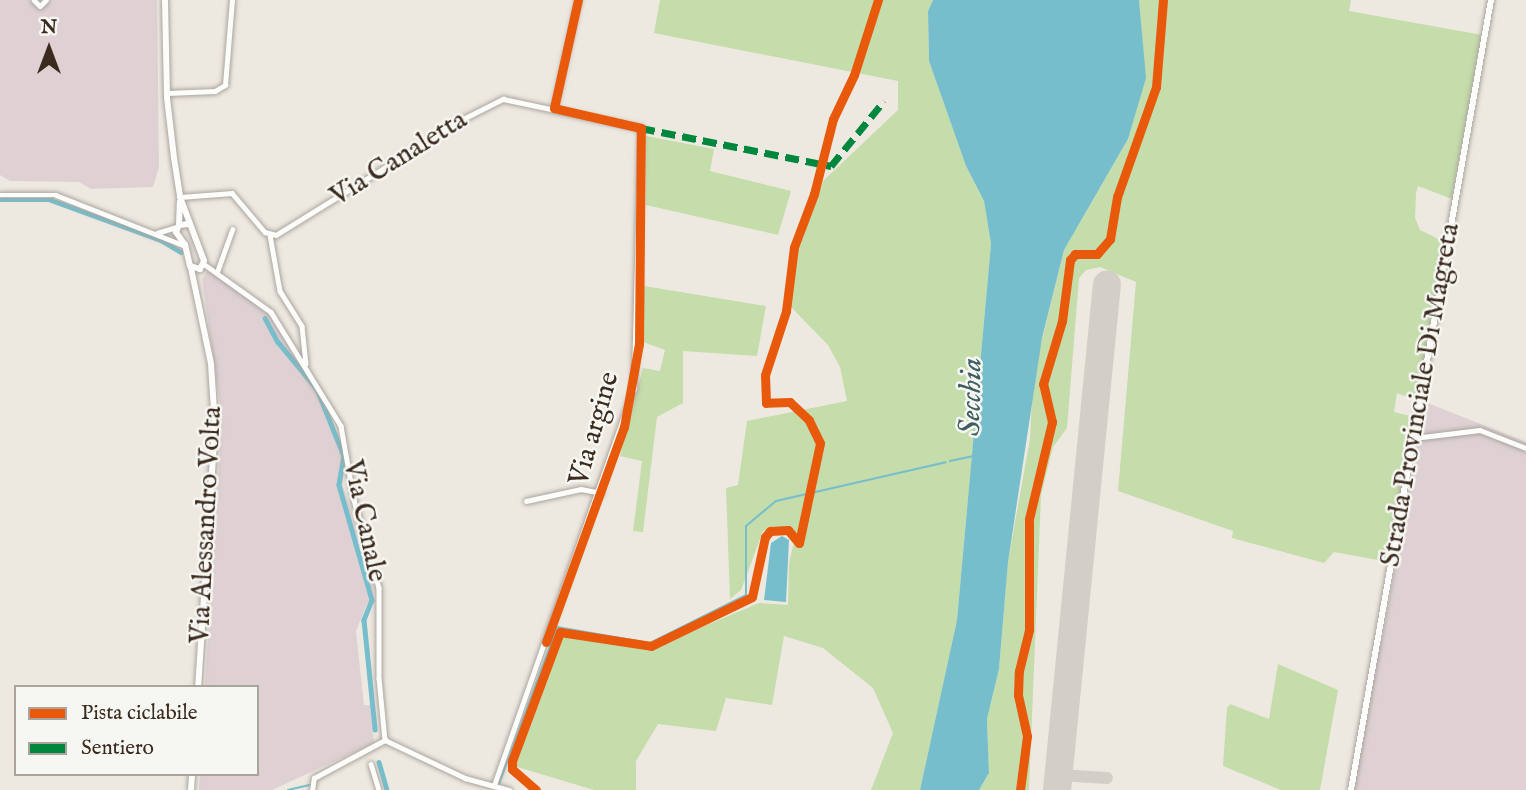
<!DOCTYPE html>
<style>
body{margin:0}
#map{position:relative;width:1526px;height:790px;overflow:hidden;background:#eee9e0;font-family:"IM FELL English",serif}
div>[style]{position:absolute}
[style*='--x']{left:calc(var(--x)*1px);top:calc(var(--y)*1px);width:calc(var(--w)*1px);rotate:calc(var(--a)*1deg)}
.industrial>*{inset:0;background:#dfd1d3}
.green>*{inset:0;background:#c5dcab}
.water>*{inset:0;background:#76becc}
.stream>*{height:2px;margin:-1px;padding:0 1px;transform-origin:1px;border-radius:1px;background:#76becc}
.canal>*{height:4.5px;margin:-2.25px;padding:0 2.25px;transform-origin:2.25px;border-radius:2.25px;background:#76becc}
.taxiway>*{height:12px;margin:-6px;padding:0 6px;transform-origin:6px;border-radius:6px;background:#d2cec8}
.runway>*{height:28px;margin:-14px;padding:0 14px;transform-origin:14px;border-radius:14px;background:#d2cec8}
.roads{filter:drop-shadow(0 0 2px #aaa59f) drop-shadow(0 0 2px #aaa59f)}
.minor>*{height:4.5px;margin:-2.25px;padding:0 2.25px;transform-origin:2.25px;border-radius:2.25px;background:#fcfcfa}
.major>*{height:6px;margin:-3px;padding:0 3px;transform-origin:3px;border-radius:3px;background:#fcfcfa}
.quiet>*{height:7px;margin-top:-3.5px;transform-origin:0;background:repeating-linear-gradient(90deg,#00873e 0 14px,transparent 0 21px)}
.cycleway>*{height:9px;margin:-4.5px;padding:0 4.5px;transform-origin:4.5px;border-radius:4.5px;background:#e8590c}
span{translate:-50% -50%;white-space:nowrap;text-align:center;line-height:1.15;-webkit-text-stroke:5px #f6f6f2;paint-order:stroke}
.street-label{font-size:28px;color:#3b2a1e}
.water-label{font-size:30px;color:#3e5e60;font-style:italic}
.legend{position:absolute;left:14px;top:685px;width:245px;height:91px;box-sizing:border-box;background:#f6f6f2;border:2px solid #aba49d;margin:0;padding:9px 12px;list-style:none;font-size:21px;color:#3b2a1e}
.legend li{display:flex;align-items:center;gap:14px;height:35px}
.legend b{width:35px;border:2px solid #aba49d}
.north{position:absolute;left:14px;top:14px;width:70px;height:70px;-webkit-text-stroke:5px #f6f6f2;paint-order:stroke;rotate:0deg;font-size:19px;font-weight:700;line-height:28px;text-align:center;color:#3b2a1e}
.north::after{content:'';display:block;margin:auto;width:24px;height:32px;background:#3b2a1e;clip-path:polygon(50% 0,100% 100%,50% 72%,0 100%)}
</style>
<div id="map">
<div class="industrial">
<i style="clip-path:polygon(0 0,157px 0,159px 167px,153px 187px,91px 189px,79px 182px,10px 181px,0 175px)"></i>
<i style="clip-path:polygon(209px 269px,266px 310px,319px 390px,345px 453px,343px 486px,373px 577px,374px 603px,367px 604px,356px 631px,364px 705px,370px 705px,374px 743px,272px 790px,199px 790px,200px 774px,257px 774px,257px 687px,205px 687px,222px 417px,202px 279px)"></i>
<i style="clip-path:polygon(1425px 402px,1526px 442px,1526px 790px,1348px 790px,1375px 639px,1382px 641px)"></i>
</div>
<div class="green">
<i style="clip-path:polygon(660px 0,933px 0,928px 11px,929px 61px,966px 166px,984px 201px,991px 244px,957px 620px,920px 790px,871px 790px,893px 733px,873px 688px,823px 648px,784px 636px,772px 705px,726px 698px,716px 731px,658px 724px,636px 761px,636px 790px,594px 790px,514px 766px,561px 634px,650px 649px,759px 603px,788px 605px,789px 563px,796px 533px,780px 527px,763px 531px,741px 590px,730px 599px,726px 488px,738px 485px,747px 421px,847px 401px,840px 367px,828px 345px,791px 307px,799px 240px,824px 180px,898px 110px,898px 81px,654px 33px)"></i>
<i style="clip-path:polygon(1139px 0,1351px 0,1349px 11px,1482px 35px,1452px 199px,1418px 186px,1416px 193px,1415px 218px,1420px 230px,1445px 242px,1418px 401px,1397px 393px,1394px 412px,1414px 417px,1389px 562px,1334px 552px,1324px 563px,1232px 538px,1233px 531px,1118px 491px,1136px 282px,1100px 267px,1086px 270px,1079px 278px,1067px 428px,1053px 447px,1041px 495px,1029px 790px,979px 790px,989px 773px,987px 719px,999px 669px,1008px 561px,1030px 439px,1033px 376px,1064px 250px,1128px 139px,1145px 78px)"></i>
<i style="clip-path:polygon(646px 136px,714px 149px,710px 171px,791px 191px,778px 235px,646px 205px)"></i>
<i style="clip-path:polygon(644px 286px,766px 306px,757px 356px,683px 351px,683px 403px,657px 417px,643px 532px,633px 531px,642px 461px,620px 456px,643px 368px,660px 371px,665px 350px,643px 342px)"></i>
<i style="clip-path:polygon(1278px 664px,1338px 690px,1320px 790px,1281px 790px,1223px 766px,1227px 708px,1230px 704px,1269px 719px)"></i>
</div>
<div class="water">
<i style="clip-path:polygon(933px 0,1139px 0,1146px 78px,1128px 139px,1064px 250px,1042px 338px,1008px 562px,999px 669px,987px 719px,989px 773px,979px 790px,920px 790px,957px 620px,991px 244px,984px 201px,966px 166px,929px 61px,928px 11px)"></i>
<i style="clip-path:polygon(782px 536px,789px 540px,786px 602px,764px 600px,771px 543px)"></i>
</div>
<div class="stream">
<i style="--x:950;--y:461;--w:24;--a:-12"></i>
<i style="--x:499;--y:784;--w:167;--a:-69.7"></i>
<i style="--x:557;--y:627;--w:94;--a:9.8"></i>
<i style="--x:650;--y:643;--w:107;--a:-26.6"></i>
<i style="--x:746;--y:595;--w:69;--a:-90"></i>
<i style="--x:746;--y:526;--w:39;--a:-40"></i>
<i style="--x:776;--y:501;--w:174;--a:-12.9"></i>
<i style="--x:288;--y:790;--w:23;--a:-13"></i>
</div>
<div class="canal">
<i style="--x:0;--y:200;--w:51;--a:0"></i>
<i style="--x:51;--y:200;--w:117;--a:20"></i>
<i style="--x:161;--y:240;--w:23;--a:31"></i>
<i style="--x:265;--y:318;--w:27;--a:62"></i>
<i style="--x:278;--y:342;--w:61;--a:50.3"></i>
<i style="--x:317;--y:389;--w:72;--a:68.1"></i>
<i style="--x:344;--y:456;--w:29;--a:100"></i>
<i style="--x:339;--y:485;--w:120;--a:74"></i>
<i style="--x:372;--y:600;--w:22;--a:112"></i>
<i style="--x:364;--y:620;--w:110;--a:84.2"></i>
<i style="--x:379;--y:762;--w:29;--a:74"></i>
</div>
<div class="taxiway">
<i style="--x:1058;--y:775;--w:49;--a:3.5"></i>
</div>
<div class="runway">
<i style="--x:1057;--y:790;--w:508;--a:-84.36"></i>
</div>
<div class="roads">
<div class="minor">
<i style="--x:34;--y:0;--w:8;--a:45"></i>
<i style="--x:40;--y:6;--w:8;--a:-45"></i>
<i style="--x:167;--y:93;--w:48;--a:-2.4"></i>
<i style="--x:215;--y:91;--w:12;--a:-31"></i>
<i style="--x:225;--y:85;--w:85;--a:-85.3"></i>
<i style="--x:554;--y:108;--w:111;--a:-77.5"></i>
<i style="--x:0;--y:195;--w:56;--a:0"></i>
<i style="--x:56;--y:195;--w:136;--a:21.5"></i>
<i style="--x:180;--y:197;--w:52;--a:-4.4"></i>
<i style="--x:232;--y:193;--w:51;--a:49.8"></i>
<i style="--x:265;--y:232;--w:11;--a:15"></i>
<i style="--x:276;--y:235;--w:220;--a:-31.8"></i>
<i style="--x:463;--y:119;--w:45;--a:-26.6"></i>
<i style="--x:503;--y:99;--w:141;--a:11.9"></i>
<i style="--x:641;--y:128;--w:261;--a:91.5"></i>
<i style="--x:634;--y:389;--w:421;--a:109.4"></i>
<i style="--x:157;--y:233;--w:21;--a:-17"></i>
<i style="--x:270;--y:235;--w:57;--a:79.9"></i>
<i style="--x:280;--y:291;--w:41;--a:57.8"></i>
<i style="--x:302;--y:326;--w:38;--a:84"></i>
<i style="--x:204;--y:264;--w:82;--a:35.6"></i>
<i style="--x:271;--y:312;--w:134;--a:58.4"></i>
<i style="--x:341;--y:426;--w:75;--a:80"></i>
<i style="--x:354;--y:500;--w:91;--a:74.1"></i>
<i style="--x:379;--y:588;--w:90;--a:90"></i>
<i style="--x:379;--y:678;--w:62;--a:84.5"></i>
<i style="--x:217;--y:272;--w:45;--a:-70.3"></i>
<i style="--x:1414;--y:438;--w:66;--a:-6.9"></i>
<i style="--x:1480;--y:430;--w:49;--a:21.4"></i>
<i style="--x:526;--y:501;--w:56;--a:-12.3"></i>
<i style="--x:581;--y:489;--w:20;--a:11"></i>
<i style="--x:385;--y:740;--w:89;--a:25.4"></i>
<i style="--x:465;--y:778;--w:46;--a:15.3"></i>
<i style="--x:371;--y:764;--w:27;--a:73"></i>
<i style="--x:312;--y:790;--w:12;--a:-81"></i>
<i style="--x:314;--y:778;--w:81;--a:-28.2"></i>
</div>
<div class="major">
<i style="--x:165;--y:0;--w:98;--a:88.8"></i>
<i style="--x:167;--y:98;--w:60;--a:83.3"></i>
<i style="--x:174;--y:158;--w:39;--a:81"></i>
<i style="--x:180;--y:197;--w:68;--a:69.4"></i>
<i style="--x:204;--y:261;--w:9;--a:117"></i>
<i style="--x:200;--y:269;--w:10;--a:-163"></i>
<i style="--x:190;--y:266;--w:22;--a:-103"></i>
<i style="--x:185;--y:245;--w:16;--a:-125"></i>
<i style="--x:176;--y:232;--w:8;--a:-67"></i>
<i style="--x:179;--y:225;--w:10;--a:-6"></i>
<i style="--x:179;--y:225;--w:23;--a:-88"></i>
<i style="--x:191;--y:268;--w:98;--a:78.2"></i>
<i style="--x:211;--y:364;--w:62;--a:86.3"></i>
<i style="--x:215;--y:426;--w:262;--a:93.7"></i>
<i style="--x:191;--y:790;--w:16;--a:-86"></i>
<i style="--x:1351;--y:790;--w:802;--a:-79.95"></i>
</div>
</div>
<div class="quiet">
<i style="--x:641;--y:128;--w:194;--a:11.3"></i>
<i style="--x:831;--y:166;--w:84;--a:-50.8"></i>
</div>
<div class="cycleway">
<i style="--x:546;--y:642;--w:229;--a:-70.1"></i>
<i style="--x:624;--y:427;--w:84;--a:-79.8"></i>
<i style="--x:639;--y:344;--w:216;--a:-89.5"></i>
<i style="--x:641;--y:128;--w:89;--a:-167.1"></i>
<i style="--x:554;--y:108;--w:111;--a:-77.5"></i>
<i style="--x:536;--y:790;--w:32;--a:-139"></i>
<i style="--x:512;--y:769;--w:8;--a:-90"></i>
<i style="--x:512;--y:761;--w:138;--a:-69.6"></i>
<i style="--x:560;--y:632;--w:92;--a:8.7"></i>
<i style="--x:651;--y:646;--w:112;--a:-25.9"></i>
<i style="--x:752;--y:597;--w:61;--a:-77.8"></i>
<i style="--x:765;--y:537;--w:8;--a:-50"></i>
<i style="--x:770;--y:531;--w:18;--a:-3"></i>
<i style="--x:788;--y:530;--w:17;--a:50"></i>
<i style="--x:799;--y:543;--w:102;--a:-78.1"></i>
<i style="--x:820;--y:443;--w:25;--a:-116"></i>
<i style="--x:809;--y:420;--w:26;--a:-137"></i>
<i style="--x:790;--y:402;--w:24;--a:178"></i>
<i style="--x:766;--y:403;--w:28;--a:-92"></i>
<i style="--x:765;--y:375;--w:67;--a:-71.8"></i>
<i style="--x:786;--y:311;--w:64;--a:-82.9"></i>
<i style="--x:794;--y:247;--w:57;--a:-69.3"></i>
<i style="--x:814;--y:194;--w:77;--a:-75.8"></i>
<i style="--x:833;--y:119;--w:49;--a:-64.5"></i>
<i style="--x:854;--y:75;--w:79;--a:-72.3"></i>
<i style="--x:1020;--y:790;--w:54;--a:-82.6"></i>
<i style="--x:1027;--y:736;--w:42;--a:-102.4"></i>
<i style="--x:1018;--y:695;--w:24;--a:-88"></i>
<i style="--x:1019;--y:671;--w:42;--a:-76.3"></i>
<i style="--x:1029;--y:630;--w:111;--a:-90"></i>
<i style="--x:1029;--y:519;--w:100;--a:-76.7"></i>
<i style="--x:1052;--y:422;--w:39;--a:-103"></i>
<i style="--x:1043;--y:384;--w:66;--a:-73.2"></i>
<i style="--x:1062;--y:321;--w:62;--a:-82.5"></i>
<i style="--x:1070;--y:260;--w:8;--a:-50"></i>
<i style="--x:1075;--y:254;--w:22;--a:0"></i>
<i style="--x:1097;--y:254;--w:20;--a:-49"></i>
<i style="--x:1110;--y:239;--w:43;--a:-80.5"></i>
<i style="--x:1117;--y:197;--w:117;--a:-70.5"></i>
<i style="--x:1156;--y:87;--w:87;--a:-85.4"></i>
</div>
<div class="street-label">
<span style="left:399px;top:159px;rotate:-32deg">Via Canaletta</span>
<span style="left:1421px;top:395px;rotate:-80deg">Strada Provinciale Di Magreta</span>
<span style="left:595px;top:429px;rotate:-74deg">Via argine</span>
<span style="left:364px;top:521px;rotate:78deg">Via Canale</span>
<span style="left:207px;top:525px;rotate:-87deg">Via Alessandro Volta</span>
</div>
<div class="water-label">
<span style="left:972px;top:397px;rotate:-89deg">Secchia</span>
</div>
<ul class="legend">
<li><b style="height:9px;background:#e8590c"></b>Pista ciclabile</li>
<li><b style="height:9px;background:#00873e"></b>Sentiero</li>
</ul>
<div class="north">N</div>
</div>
